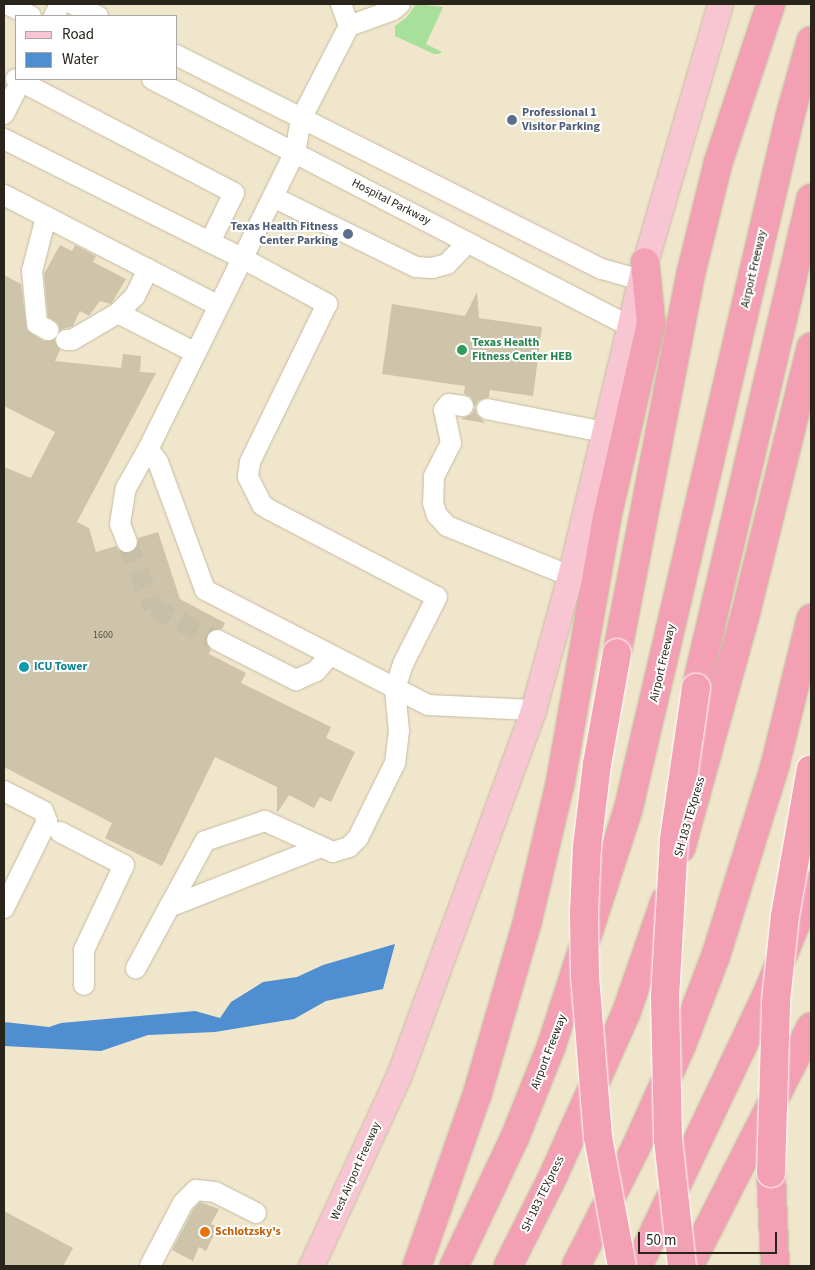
<!DOCTYPE html>
<style>
body{margin:0}
#map{position:relative;width:815px;height:1270px;overflow:hidden;background:#f0e6cb;font-family:"Source Sans 3",sans-serif}
div>[style]{position:absolute}
[style*='--x']{left:calc(var(--x)*1px);top:calc(var(--y)*1px);width:calc(var(--w)*1px);rotate:calc(var(--a)*1deg)}
.green>*{inset:0;background:#a6e09a}
.water>*{inset:0;background:#4e8ed1}
.building>*{inset:0;background:#cec4aa}
.minor-tunnel>*{height:20px;margin-top:-10px;transform-origin:0;background:repeating-linear-gradient(90deg,#c8bfa8 0 20px,transparent 0 30px)}
.roads{filter:drop-shadow(0 0 1px #c4bba1) drop-shadow(0 0 1px #c4bba1)}
.minor>*{height:20px;margin:-10px;padding:0 10px;transform-origin:10px;border-radius:10px;background:#fff}
.major>*{height:25px;margin:-12.5px;padding:0 12.5px;transform-origin:12.5px;border-radius:12.5px;background:#f8c5d2}
.highway>*{height:28px;margin:-14px;padding:0 14px;transform-origin:14px;border-radius:14px;background:#f39fb4}
.bridges{filter:drop-shadow(0 0 1px #fff) drop-shadow(0 0 1px #fff)}
.highway-bridge>*{height:28px;margin:-14px;padding:0 14px;transform-origin:14px;border-radius:14px;background:#f39fb4}
.dots>*{width:14px;height:14px;translate:-50% -50%;box-sizing:border-box;border:2px solid #fff;border-radius:50%}
span{translate:-50% -50%;white-space:nowrap;text-align:center;line-height:1.15;-webkit-text-stroke:4px #fff;paint-order:stroke}
.number-label{font-size:10px;color:#524d3f}
.number-label span{-webkit-text-stroke-width:0}
.service-label{font-size:12px;color:#4e5e75;font-weight:700}
.left{translate:0 -50%;text-align:left}
.right{translate:-100% -50%;text-align:right}
.street-label{font-size:12px;color:#29251b}
.leisure-label{font-size:12px;color:#27864d;font-weight:700}
.culture-label{font-size:12px;color:#0d838f;font-weight:700}
.food-label{font-size:12px;color:#c56008;font-weight:700}
.frame{position:absolute;inset:0;border:5px solid #29251b;pointer-events:none}
.legend{position:absolute;left:15px;top:15px;width:162px;height:65px;box-sizing:border-box;background:#fff;border:1px solid #a9a8a4;margin:0;padding:6px 9px;list-style:none;font-size:15px;color:#29251b}
.legend li{display:flex;align-items:center;gap:10px;height:25px}
.legend b{width:25px;border:1px solid #a9a8a4}
.scale{position:absolute;left:638px;top:1232px;width:139px;height:22px;box-sizing:border-box;border:2px solid #29251b;border-top:0;padding-left:6px;font-size:15px;line-height:18px;white-space:nowrap;color:#29251b;-webkit-text-stroke:4px #fff;paint-order:stroke}
</style>
<div id="map">
<div class="green">
<i style="clip-path:polygon(416px 4px,443px 7px,426px 44px,442px 52px,439px 54px,434px 54px,395px 36px,395px 26px,407px 17px)"></i>
</div>
<div class="water">
<i style="clip-path:polygon(395px 944px,383px 989px,326px 1001px,294px 1019px,215px 1032px,148px 1035px,101px 1051px,4px 1046px,4px 1022px,49px 1027px,61px 1023px,195px 1011px,220px 1018px,231px 1002px,263px 982px,297px 977px,323px 965px)"></i>
</div>
<div class="building">
<i style="clip-path:polygon(60px 245px,72px 251px,75px 245px,96px 256px,93px 262px,126px 279px,111px 304px,100px 301px,89px 316px,80px 311px,73px 326px,60px 330px,58px 323px,48px 317px,44px 274px)"></i>
<i style="clip-path:polygon(4px 275px,21px 284px,27px 330px,43px 341px,54px 340px,60px 350px,55px 361px,121px 368px,123px 354px,141px 356px,140px 372px,156px 373px,77px 522px,89px 528px,96px 552px,116px 546px,120px 552px,131px 553px,137px 549px,138px 538px,158px 532px,180px 599px,225px 623px,222px 629px,211px 630px,206px 635px,207px 646px,211px 650px,209px 654px,246px 673px,241px 683px,331px 727px,326px 738px,355px 752px,331px 802px,320px 797px,314px 808px,289px 795px,277px 813px,277px 787px,215px 757px,162px 866px,105px 838px,112px 823px,4px 767px,4px 467px,31px 478px,55px 432px,4px 406px)"></i>
<i style="clip-path:polygon(477px 292px,479px 318px,542px 327px,533px 396px,490px 390px,489px 397px,478px 401px,475px 407px,476px 413px,485px 423px,461px 419px,472px 414px,475px 407px,471px 397px,464px 394px,465px 386px,382px 374px,392px 304px,465px 316px)"></i>
<i style="clip-path:polygon(200px 1202px,219px 1209px,211px 1224px,218px 1227px,206px 1251px,199px 1247px,193px 1261px,172px 1250px,193px 1210px)"></i>
<i style="clip-path:polygon(4px 1211px,73px 1248px,63px 1266px,4px 1266px)"></i>
</div>
<div class="minor-tunnel">
<i style="--x:127;--y:542;--w:71;--a:68.5"></i>
<i style="--x:153;--y:608;--w:72;--a:26.6"></i>
</div>
<div class="roads">
<div class="minor">
<i style="--x:7;--y:4;--w:27;--a:27"></i>
<i style="--x:73;--y:4;--w:28;--a:26"></i>
<i style="--x:341;--y:4;--w:23;--a:70"></i>
<i style="--x:400;--y:4;--w:9;--a:139"></i>
<i style="--x:393;--y:10;--w:47;--a:160"></i>
<i style="--x:349;--y:26;--w:105;--a:117.3"></i>
<i style="--x:301;--y:119;--w:34;--a:100"></i>
<i style="--x:295;--y:152;--w:331;--a:116.3"></i>
<i style="--x:148;--y:449;--w:16;--a:52"></i>
<i style="--x:158;--y:462;--w:136;--a:69.8"></i>
<i style="--x:205;--y:590;--w:251;--a:27.3"></i>
<i style="--x:428;--y:705;--w:105;--a:2.7"></i>
<i style="--x:54;--y:16;--w:13;--a:-63"></i>
<i style="--x:176;--y:55;--w:477;--a:26.7"></i>
<i style="--x:602;--y:269;--w:41;--a:15.8"></i>
<i style="--x:16;--y:79;--w:246;--a:27.6"></i>
<i style="--x:234;--y:193;--w:55;--a:116.1"></i>
<i style="--x:152;--y:79;--w:537;--a:27.38"></i>
<i style="--x:4;--y:114;--w:39;--a:-63"></i>
<i style="--x:4;--y:139;--w:266;--a:26.6"></i>
<i style="--x:242;--y:258;--w:97;--a:28.4"></i>
<i style="--x:327;--y:304;--w:176;--a:116"></i>
<i style="--x:250;--y:462;--w:15;--a:98"></i>
<i style="--x:248;--y:477;--w:31;--a:63"></i>
<i style="--x:262;--y:505;--w:9;--a:32"></i>
<i style="--x:270;--y:510;--w:188;--a:27.5"></i>
<i style="--x:437;--y:597;--w:75;--a:116.9"></i>
<i style="--x:403;--y:664;--w:26;--a:108"></i>
<i style="--x:395;--y:689;--w:42;--a:84.6"></i>
<i style="--x:399;--y:731;--w:32;--a:97"></i>
<i style="--x:395;--y:763;--w:84;--a:116.3"></i>
<i style="--x:358;--y:838;--w:13;--a:135"></i>
<i style="--x:349;--y:847;--w:17;--a:163"></i>
<i style="--x:333;--y:852;--w:75;--a:-155.5"></i>
<i style="--x:265;--y:821;--w:63;--a:161.6"></i>
<i style="--x:205;--y:841;--w:145;--a:118.5"></i>
<i style="--x:4;--y:195;--w:240;--a:27.3"></i>
<i style="--x:273;--y:197;--w:159;--a:26.1"></i>
<i style="--x:416;--y:267;--w:16;--a:4"></i>
<i style="--x:432;--y:268;--w:16;--a:-15"></i>
<i style="--x:447;--y:264;--w:30;--a:-46"></i>
<i style="--x:46;--y:217;--w:56;--a:104.5"></i>
<i style="--x:32;--y:271;--w:53;--a:84.6"></i>
<i style="--x:37;--y:324;--w:13;--a:29"></i>
<i style="--x:118;--y:313;--w:85;--a:27.2"></i>
<i style="--x:66;--y:340;--w:6;--a:0"></i>
<i style="--x:72;--y:340;--w:53;--a:-30.4"></i>
<i style="--x:118;--y:313;--w:24;--a:-45"></i>
<i style="--x:135;--y:296;--w:30;--a:-64"></i>
<i style="--x:463;--y:406;--w:14;--a:-172"></i>
<i style="--x:449;--y:404;--w:8;--a:130"></i>
<i style="--x:444;--y:410;--w:34;--a:78"></i>
<i style="--x:451;--y:443;--w:38;--a:117"></i>
<i style="--x:434;--y:477;--w:26;--a:92"></i>
<i style="--x:433;--y:503;--w:13;--a:72"></i>
<i style="--x:437;--y:515;--w:15;--a:48"></i>
<i style="--x:447;--y:526;--w:133;--a:22.1"></i>
<i style="--x:487;--y:409;--w:119;--a:11.1"></i>
<i style="--x:127;--y:542;--w:19;--a:-111"></i>
<i style="--x:120;--y:524;--w:36;--a:-81"></i>
<i style="--x:126;--y:488;--w:45;--a:-60.6"></i>
<i style="--x:217;--y:640;--w:89;--a:26.9"></i>
<i style="--x:296;--y:680;--w:22;--a:-24"></i>
<i style="--x:316;--y:671;--w:21;--a:-49"></i>
<i style="--x:4;--y:791;--w:44;--a:27.1"></i>
<i style="--x:43;--y:811;--w:11;--a:68"></i>
<i style="--x:47;--y:821;--w:97;--a:116.3"></i>
<i style="--x:60;--y:832;--w:72;--a:27.3"></i>
<i style="--x:124;--y:865;--w:94;--a:115.2"></i>
<i style="--x:84;--y:950;--w:35;--a:90"></i>
<i style="--x:169;--y:907;--w:163;--a:-21.5"></i>
<i style="--x:150;--y:1266;--w:71;--a:-62.4"></i>
<i style="--x:183;--y:1203;--w:18;--a:-45"></i>
<i style="--x:196;--y:1190;--w:19;--a:6"></i>
<i style="--x:215;--y:1192;--w:46;--a:27.1"></i>
</div>
<div class="major">
<i style="--x:311;--y:1266;--w:210;--a:-65.3"></i>
<i style="--x:399;--y:1075;--w:389;--a:-69.8"></i>
<i style="--x:533;--y:710;--w:139;--a:-74.6"></i>
<i style="--x:570;--y:576;--w:323;--a:-76.6"></i>
<i style="--x:645;--y:262;--w:269;--a:-73.8"></i>
</div>
<div class="highway">
<i style="--x:617;--y:653;--w:387;--a:-79"></i>
<i style="--x:691;--y:273;--w:113;--a:-76.2"></i>
<i style="--x:718;--y:163;--w:168;--a:-71.6"></i>
<i style="--x:696;--y:688;--w:503;--a:-76.79"></i>
<i style="--x:681;--y:848;--w:241;--a:-74.6"></i>
<i style="--x:745;--y:616;--w:277;--a:-76.2"></i>
<i style="--x:771;--y:1173;--w:93;--a:87.5"></i>
<i style="--x:417;--y:1266;--w:181;--a:-70.7"></i>
<i style="--x:477;--y:1095;--w:183;--a:-73.8"></i>
<i style="--x:528;--y:919;--w:139;--a:-76.7"></i>
<i style="--x:560;--y:784;--w:271;--a:-80"></i>
<i style="--x:607;--y:517;--w:199;--a:-77.2"></i>
<i style="--x:651;--y:323;--w:61;--a:-95.6"></i>
<i style="--x:454;--y:1266;--w:143;--a:-64.7"></i>
<i style="--x:515;--y:1137;--w:97;--a:-68.2"></i>
<i style="--x:551;--y:1047;--w:249;--a:-72"></i>
<i style="--x:628;--y:810;--w:713;--a:-76.86"></i>
<i style="--x:790;--y:116;--w:78;--a:-74.4"></i>
<i style="--x:508;--y:1266;--w:103;--a:-63.4"></i>
<i style="--x:554;--y:1174;--w:176;--a:-65.9"></i>
<i style="--x:626;--y:1013;--w:119;--a:-70.8"></i>
<i style="--x:576;--y:1266;--w:133;--a:-63.2"></i>
<i style="--x:636;--y:1147;--w:113;--a:-65.9"></i>
<i style="--x:682;--y:1044;--w:95;--a:-69.1"></i>
<i style="--x:716;--y:955;--w:199;--a:-72.7"></i>
<i style="--x:775;--y:765;--w:151;--a:-76.2"></i>
<i style="--x:638;--y:1266;--w:298;--a:-64.6"></i>
<i style="--x:766;--y:997;--w:120;--a:-67.9"></i>
<i style="--x:689;--y:1266;--w:268;--a:-63"></i>
</div>
</div>
<div class="bridges">
<div class="highway-bridge">
<i style="--x:617;--y:653;--w:113;--a:100.2"></i>
<i style="--x:597;--y:764;--w:84;--a:96.9"></i>
<i style="--x:587;--y:847;--w:67;--a:92.6"></i>
<i style="--x:584;--y:914;--w:62;--a:89.1"></i>
<i style="--x:585;--y:976;--w:162;--a:85.4"></i>
<i style="--x:598;--y:1137;--w:131;--a:79.5"></i>
<i style="--x:771;--y:1173;--w:172;--a:-88.3"></i>
<i style="--x:776;--y:1001;--w:85;--a:-84"></i>
<i style="--x:785;--y:916;--w:149;--a:-80"></i>
<i style="--x:682;--y:1266;--w:128;--a:-96.3"></i>
<i style="--x:668;--y:1139;--w:142;--a:-91.2"></i>
<i style="--x:665;--y:997;--w:158;--a:-86.7"></i>
<i style="--x:674;--y:839;--w:153;--a:-81.7"></i>
</div>
</div>
<div class="dots">
<i style="left:512px;top:120px;background:#5c6f8a"></i>
<i style="left:348px;top:234px;background:#5c6f8a"></i>
<i style="left:462px;top:350px;background:#2e9e5b"></i>
<i style="left:24px;top:667px;background:#0f9aa8"></i>
<i style="left:205px;top:1232px;background:#e8710a"></i>
</div>
<div class="number-label">
<span style="left:103px;top:636px">1600</span>
</div>
<div class="service-label">
<span class="left" style="left:522px;top:120px">Professional 1<br>Visitor Parking</span>
<span class="right" style="left:338px;top:234px">Texas Health Fitness<br>Center Parking</span>
</div>
<div class="street-label">
<span style="left:391px;top:202px;rotate:27deg">Hospital Parkway</span>
<span style="left:754px;top:269px;rotate:-77deg">Airport Freeway</span>
<span style="left:663px;top:663px;rotate:-77deg">Airport Freeway</span>
<span style="left:690px;top:817px;rotate:-74deg">SH 183 TEXpress</span>
<span style="left:549px;top:1052px;rotate:-69deg">Airport Freeway</span>
<span style="left:356px;top:1171px;rotate:-66deg">West Airport Freeway</span>
<span style="left:543px;top:1194px;rotate:-64deg">SH 183 TEXpress</span>
</div>
<div class="leisure-label">
<span class="left" style="left:472px;top:350px">Texas Health<br>Fitness Center HEB</span>
</div>
<div class="culture-label">
<span class="left" style="left:34px;top:667px">ICU Tower</span>
</div>
<div class="food-label">
<span class="left" style="left:215px;top:1232px">Schlotzsky's</span>
</div>
<div class="frame"></div>
<ul class="legend">
<li><b style="height:6px;background:#f8c5d2"></b>Road</li>
<li><b style="height:14px;background:#4e8ed1"></b>Water</li>
</ul>
<div class="scale">50 m</div>
</div>
